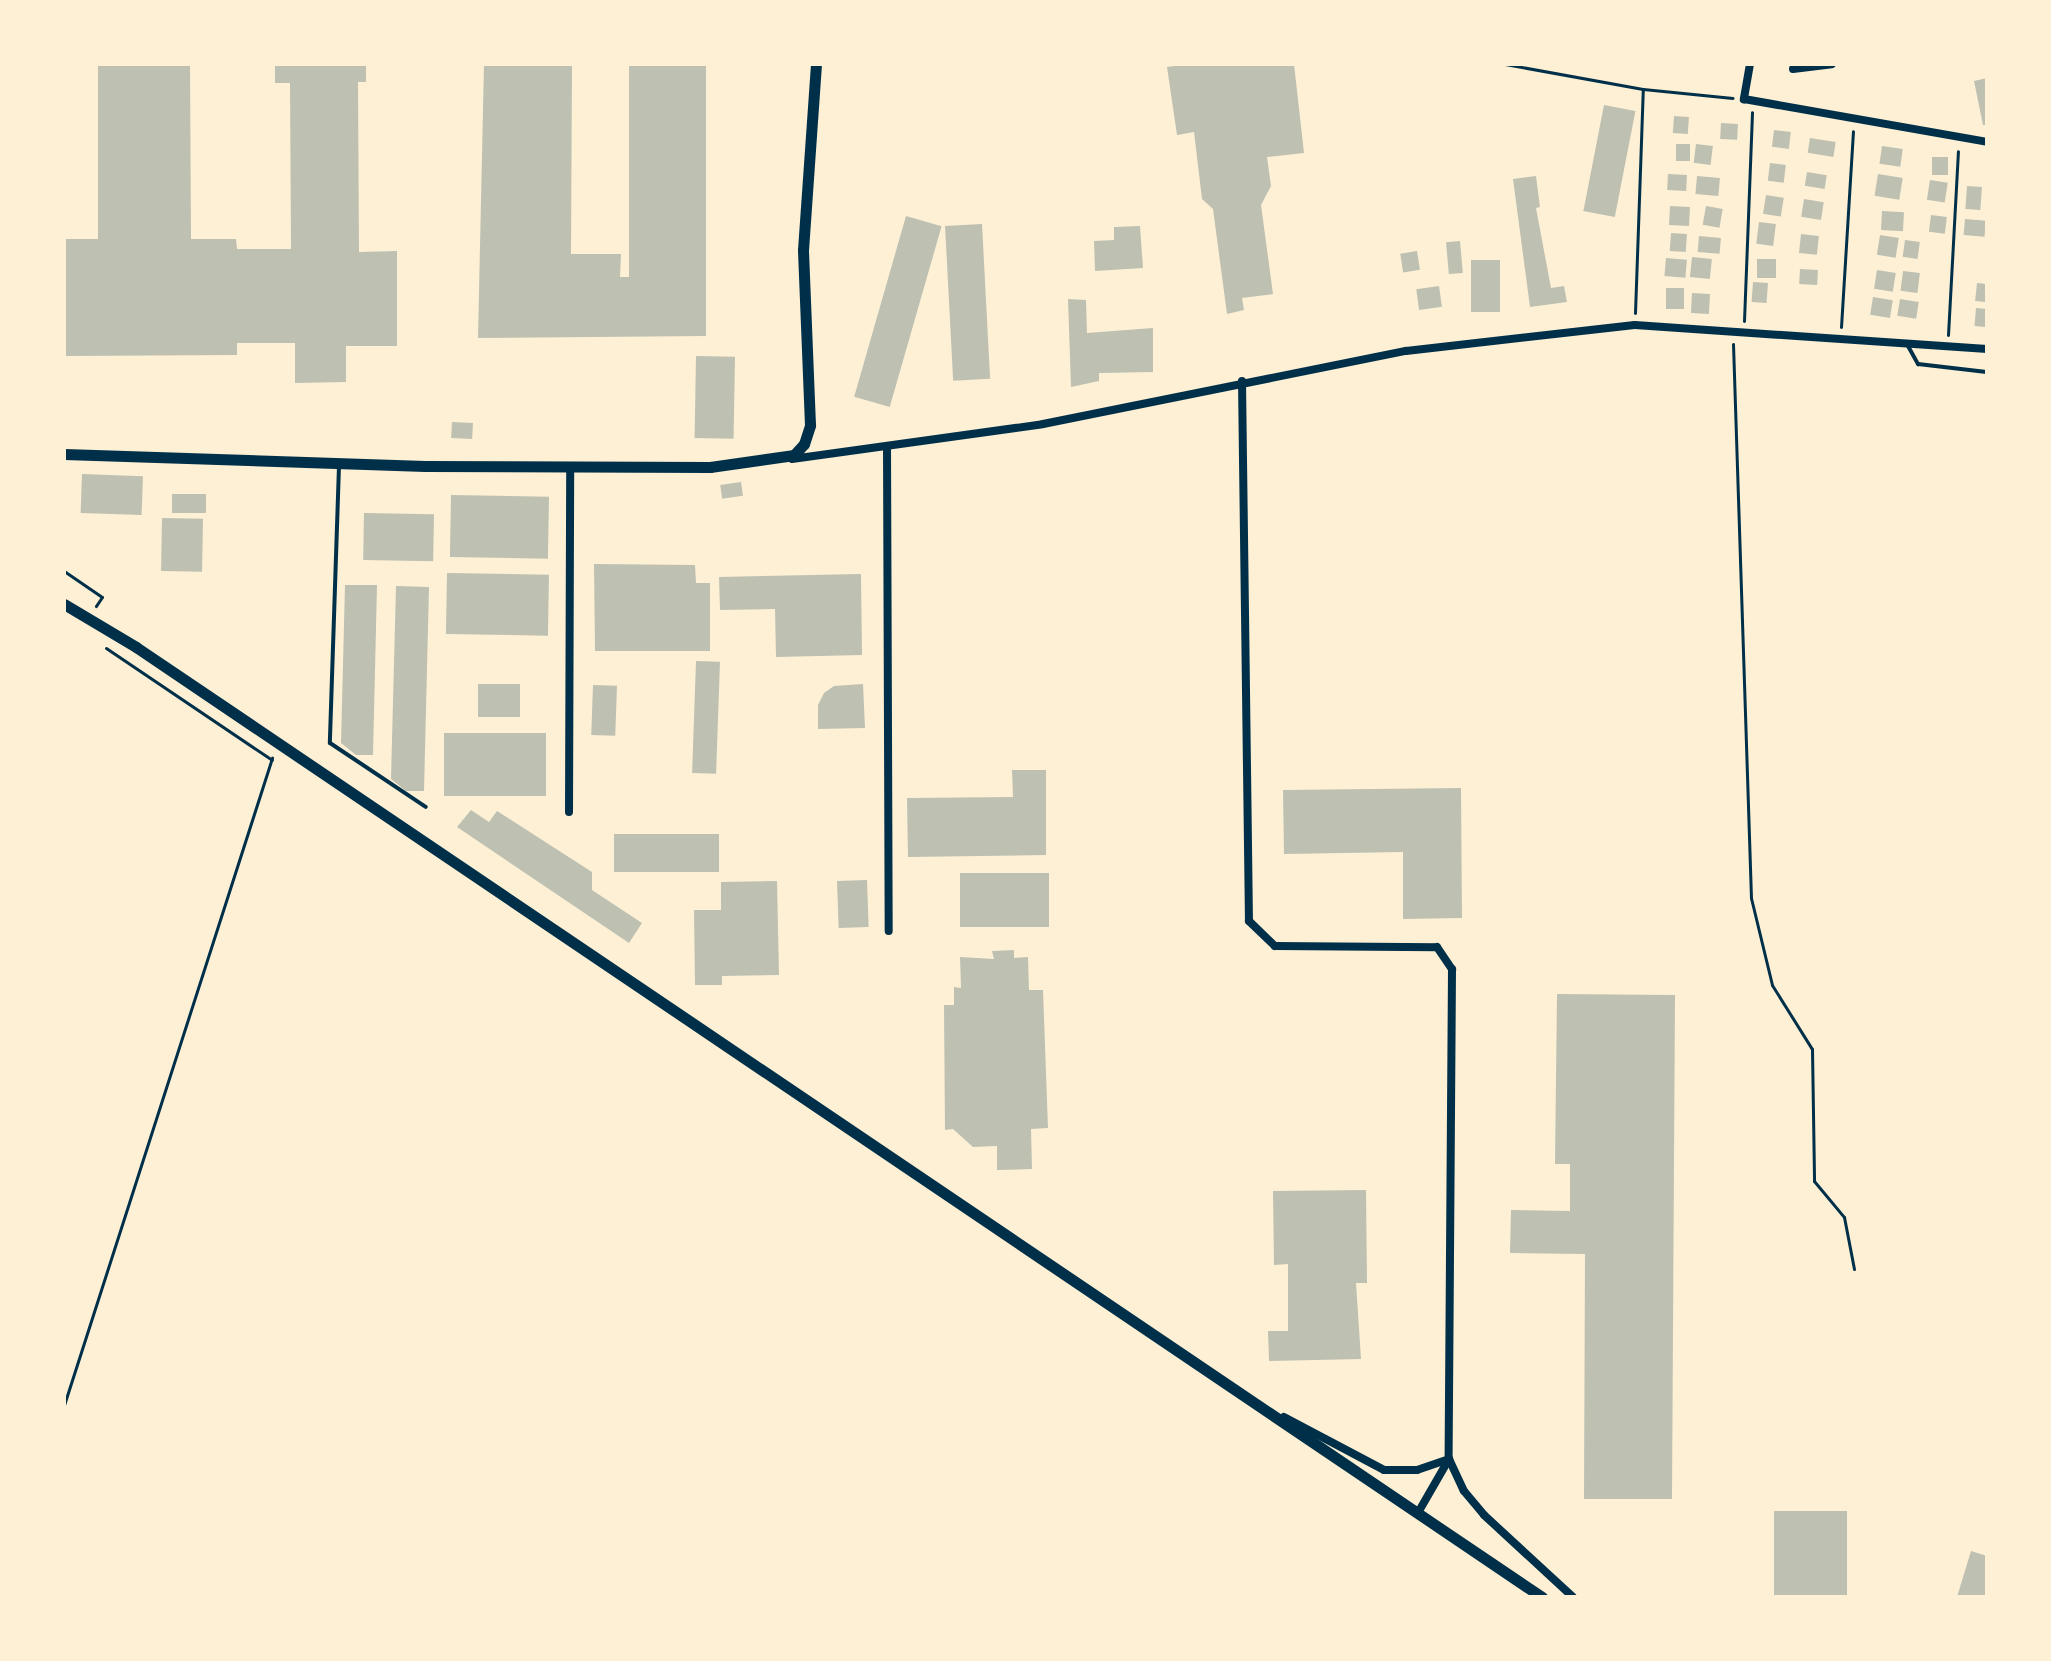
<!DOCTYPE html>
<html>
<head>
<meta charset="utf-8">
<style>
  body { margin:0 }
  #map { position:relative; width:2051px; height:1661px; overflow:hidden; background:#fdf0d5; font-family:Georgia,serif }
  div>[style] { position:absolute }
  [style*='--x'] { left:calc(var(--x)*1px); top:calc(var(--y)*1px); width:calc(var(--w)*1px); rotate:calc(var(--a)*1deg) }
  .building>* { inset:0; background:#bec0b2; transform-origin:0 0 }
  .path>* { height:3px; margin:-1.5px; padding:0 1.5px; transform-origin:1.5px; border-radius:1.5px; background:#003049 }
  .service>* { height:4px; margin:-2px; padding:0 2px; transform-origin:2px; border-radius:2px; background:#003049 }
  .minor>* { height:8px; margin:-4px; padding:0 4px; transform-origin:4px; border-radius:4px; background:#003049 }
  .tertiary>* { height:11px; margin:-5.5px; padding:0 5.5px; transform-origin:5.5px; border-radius:5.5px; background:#003049 }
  span { translate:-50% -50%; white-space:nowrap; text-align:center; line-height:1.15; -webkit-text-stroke:6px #fdf0d5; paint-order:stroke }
  .frame { position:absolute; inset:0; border:66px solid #fdf0d5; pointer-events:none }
</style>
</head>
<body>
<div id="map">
  <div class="building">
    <div style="clip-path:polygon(98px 64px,190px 64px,191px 239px,236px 239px,237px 249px,291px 249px,290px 83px,275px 83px,275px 64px,366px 64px,366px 82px,358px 82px,359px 252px,397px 251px,397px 346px,346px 346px,346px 382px,295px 383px,295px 343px,237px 343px,237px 355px,64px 356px,64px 239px,98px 239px)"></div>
    <div style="clip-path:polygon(484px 64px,572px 64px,571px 254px,621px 254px,620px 277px,629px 277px,629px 64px,706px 64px,706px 336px,478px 338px)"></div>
    <div style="clip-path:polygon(1192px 64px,1294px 64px,1304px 153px,1267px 157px,1271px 186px,1261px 205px,1273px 294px,1242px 298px,1244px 310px,1227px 314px,1213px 209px,1202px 199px,1194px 132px,1177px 135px,1167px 67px)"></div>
    <div style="clip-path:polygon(1987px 78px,1987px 125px,1983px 125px,1974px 81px)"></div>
    <div style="left:1604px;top:105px;width:32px;height:108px;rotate:11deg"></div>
    <div style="left:1674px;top:116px;width:15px;height:17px;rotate:4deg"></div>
    <div style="left:1721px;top:123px;width:17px;height:16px;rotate:3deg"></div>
    <div style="left:1774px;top:130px;width:17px;height:17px;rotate:7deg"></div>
    <div style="left:1810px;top:138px;width:26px;height:15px;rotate:9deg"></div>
    <div style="left:1676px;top:144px;width:14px;height:17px"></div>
    <div style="left:1696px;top:144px;width:17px;height:19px;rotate:7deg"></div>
    <div style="left:1882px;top:146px;width:21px;height:18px;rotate:8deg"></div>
    <div style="left:1932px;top:157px;width:16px;height:18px"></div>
    <div style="left:1770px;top:163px;width:16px;height:18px;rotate:7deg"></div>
    <div style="left:1807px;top:172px;width:20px;height:14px;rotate:9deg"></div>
    <div style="left:1668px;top:174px;width:19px;height:16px;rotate:3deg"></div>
    <div style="left:1878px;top:174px;width:25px;height:22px;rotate:9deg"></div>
    <div style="clip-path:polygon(1536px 176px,1540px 207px,1536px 208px,1551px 288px,1564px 286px,1567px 302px,1530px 307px,1513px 179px)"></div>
    <div style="left:1697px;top:176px;width:23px;height:18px;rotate:5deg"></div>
    <div style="left:1930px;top:180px;width:18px;height:20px;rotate:9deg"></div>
    <div style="left:1967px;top:186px;width:15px;height:23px;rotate:4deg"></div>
    <div style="left:1766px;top:195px;width:18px;height:19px;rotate:9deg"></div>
    <div style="left:1804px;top:199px;width:20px;height:18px;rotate:9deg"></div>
    <div style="left:1670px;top:206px;width:20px;height:19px;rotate:3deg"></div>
    <div style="left:1706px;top:206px;width:17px;height:19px;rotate:10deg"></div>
    <div style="left:1882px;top:211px;width:22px;height:19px;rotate:3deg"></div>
    <div style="left:1931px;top:215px;width:16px;height:17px;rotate:7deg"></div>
    <div style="left:906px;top:216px;width:37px;height:188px;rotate:16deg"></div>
    <div style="left:1965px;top:219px;width:21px;height:16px;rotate:5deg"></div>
    <div style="left:1759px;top:222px;width:17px;height:22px;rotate:7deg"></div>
    <div style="left:982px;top:224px;width:155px;height:37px;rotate:87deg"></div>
    <div style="clip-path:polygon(1140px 226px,1143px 268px,1095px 271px,1094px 241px,1114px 240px,1114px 227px)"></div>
    <div style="left:1671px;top:233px;width:16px;height:18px;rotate:4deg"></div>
    <div style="left:1801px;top:234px;width:18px;height:19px;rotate:6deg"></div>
    <div style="left:1880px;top:235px;width:19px;height:20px;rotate:9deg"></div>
    <div style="left:1699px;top:236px;width:22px;height:16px;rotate:5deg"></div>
    <div style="left:1905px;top:240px;width:15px;height:17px;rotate:8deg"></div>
    <div style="left:1460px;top:241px;width:32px;height:14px;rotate:85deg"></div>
    <div style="left:1417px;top:251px;width:19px;height:17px;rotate:81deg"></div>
    <div style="left:1692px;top:257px;width:20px;height:20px;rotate:6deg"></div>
    <div style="left:1666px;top:258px;width:21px;height:18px;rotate:5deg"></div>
    <div style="left:1757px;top:259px;width:19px;height:19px"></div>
    <div style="left:1471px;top:260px;width:29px;height:52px"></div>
    <div style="left:1800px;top:269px;width:18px;height:15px;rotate:3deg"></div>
    <div style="left:1877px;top:270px;width:19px;height:19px;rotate:9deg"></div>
    <div style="left:1903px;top:271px;width:17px;height:20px;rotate:7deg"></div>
    <div style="left:1753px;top:282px;width:15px;height:20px;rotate:4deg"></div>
    <div style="left:1977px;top:283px;width:10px;height:18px;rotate:6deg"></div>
    <div style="left:1439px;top:286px;width:21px;height:23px;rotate:82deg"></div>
    <div style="left:1666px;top:288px;width:18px;height:21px"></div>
    <div style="left:1692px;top:293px;width:18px;height:20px;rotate:3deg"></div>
    <div style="left:1873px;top:297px;width:20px;height:18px;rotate:9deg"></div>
    <div style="clip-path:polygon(1068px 299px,1086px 300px,1087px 333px,1153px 328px,1153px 372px,1099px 373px,1099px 381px,1071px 387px)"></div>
    <div style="left:1900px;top:299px;width:19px;height:17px;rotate:9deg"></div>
    <div style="left:1976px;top:308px;width:11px;height:18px;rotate:5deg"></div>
    <div style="left:696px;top:356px;width:39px;height:82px;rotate:1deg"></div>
    <div style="left:452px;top:422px;width:21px;height:16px;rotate:3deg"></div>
    <div style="left:82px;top:474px;width:61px;height:39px;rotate:2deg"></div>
    <div style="left:741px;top:482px;width:14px;height:21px;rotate:82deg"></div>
    <div style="left:172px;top:494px;width:34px;height:19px"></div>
    <div style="left:451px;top:495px;width:98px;height:62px;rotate:1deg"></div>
    <div style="left:364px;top:513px;width:70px;height:47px;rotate:1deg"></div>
    <div style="left:162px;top:518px;width:41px;height:53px;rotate:1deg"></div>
    <div style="clip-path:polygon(594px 564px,695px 565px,696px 583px,710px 583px,710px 651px,595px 651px)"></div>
    <div style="left:447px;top:573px;width:102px;height:61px;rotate:1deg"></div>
    <div style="clip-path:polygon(861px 574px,862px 655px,776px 657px,775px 609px,720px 610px,719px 577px)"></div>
    <div style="clip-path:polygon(345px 585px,377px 585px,373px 755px,356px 755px,341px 743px)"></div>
    <div style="clip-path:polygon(396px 586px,429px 587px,424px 791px,406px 791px,391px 779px)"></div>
    <div style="left:696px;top:661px;width:24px;height:112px;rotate:2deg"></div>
    <div style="left:478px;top:684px;width:42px;height:33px"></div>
    <div style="clip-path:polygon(863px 684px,865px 728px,818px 729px,818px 705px,824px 693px,834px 686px)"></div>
    <div style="left:593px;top:685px;width:24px;height:50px;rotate:2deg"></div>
    <div style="left:444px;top:733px;width:102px;height:63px"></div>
    <div style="clip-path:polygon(1012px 770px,1046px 770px,1046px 855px,908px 857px,907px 798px,1013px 797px)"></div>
    <div style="clip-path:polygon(1461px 788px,1462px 918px,1403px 919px,1403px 852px,1284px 854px,1283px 790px)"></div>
    <div style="clip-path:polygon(471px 810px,489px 822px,497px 811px,592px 872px,592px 890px,642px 923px,629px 943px,457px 827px)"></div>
    <div style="left:719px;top:834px;width:38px;height:105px;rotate:90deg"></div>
    <div style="left:960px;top:873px;width:89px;height:54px"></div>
    <div style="left:867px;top:880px;width:47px;height:30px;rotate:88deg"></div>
    <div style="clip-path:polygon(777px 881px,779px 975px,722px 976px,722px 985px,695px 985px,694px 910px,721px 910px,721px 882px)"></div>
    <div style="clip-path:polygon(1014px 950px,1014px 958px,1028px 957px,1029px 990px,1043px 990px,1048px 1128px,1031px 1129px,1032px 1169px,997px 1170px,997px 1146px,973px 1147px,953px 1129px,945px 1130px,944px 1005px,954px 1005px,954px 987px,961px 988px,960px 957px,994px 959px,992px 951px)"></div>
    <div style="clip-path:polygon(1557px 994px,1675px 995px,1672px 1499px,1584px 1499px,1585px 1254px,1510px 1253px,1511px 1210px,1570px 1211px,1570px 1164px,1555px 1164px)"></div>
    <div style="clip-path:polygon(1366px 1190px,1367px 1283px,1356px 1283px,1361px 1359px,1269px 1361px,1268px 1331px,1288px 1331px,1288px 1264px,1274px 1265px,1273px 1191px)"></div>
    <div style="left:1774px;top:1511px;width:73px;height:86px"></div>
    <div style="clip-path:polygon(1971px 1551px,1987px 1556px,1987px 1597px,1957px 1597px)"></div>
  </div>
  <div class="path">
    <div style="--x:1505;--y:64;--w:140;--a:10.3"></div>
    <div style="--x:1643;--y:89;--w:90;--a:5.7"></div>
    <div style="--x:1635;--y:313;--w:224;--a:-88"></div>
    <div style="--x:1744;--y:321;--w:209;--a:-87.8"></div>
    <div style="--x:1841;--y:327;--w:196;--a:-86.5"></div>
    <div style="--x:1948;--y:335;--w:184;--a:-86.9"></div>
    <div style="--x:1733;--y:344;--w:554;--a:88.14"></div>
    <div style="--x:1751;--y:898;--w:89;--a:76.4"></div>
    <div style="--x:1772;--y:985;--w:75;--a:58"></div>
    <div style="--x:1812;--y:1049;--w:132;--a:89.1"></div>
    <div style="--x:1814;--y:1181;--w:47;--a:50.2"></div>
    <div style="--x:1844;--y:1217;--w:53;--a:79.1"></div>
    <div style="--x:64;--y:571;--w:46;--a:34.4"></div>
    <div style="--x:102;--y:597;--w:11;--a:124"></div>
    <div style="--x:106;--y:648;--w:200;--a:34"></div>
    <div style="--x:64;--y:1405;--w:680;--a:-72.18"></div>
  </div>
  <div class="service">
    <div style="--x:1908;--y:346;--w:21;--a:61"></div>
    <div style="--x:1918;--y:364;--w:69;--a:6.6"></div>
    <div style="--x:339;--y:466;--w:277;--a:91.9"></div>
    <div style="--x:330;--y:743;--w:115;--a:33.7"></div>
  </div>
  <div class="minor">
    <div style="--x:1750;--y:64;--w:36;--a:100"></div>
    <div style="--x:1744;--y:99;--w:247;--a:10"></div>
    <div style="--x:1793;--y:69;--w:39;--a:-7"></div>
    <div style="--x:1242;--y:381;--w:540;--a:89.26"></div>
    <div style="--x:1249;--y:921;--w:36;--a:44"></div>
    <div style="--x:1275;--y:946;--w:162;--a:0.4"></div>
    <div style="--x:1437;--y:947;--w:27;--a:56"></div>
    <div style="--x:1452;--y:969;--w:490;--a:90.4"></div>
    <div style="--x:1449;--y:1459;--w:60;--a:120"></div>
    <div style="--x:887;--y:446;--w:485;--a:89.8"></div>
    <div style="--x:792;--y:459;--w:253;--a:-7.9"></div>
    <div style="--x:1043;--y:424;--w:370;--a:-11.4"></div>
    <div style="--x:1406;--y:351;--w:230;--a:-6.5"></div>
    <div style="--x:1635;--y:325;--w:353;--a:3.9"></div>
    <div style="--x:569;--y:812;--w:345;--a:-89.8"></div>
    <div style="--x:1284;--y:1417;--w:113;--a:27.9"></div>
    <div style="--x:1384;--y:1470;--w:33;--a:0"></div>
    <div style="--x:1417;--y:1470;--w:34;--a:-19"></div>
    <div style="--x:1449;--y:1459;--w:35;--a:65"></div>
    <div style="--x:1464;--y:1491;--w:31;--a:50"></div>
    <div style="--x:1484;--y:1515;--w:121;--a:42.7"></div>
  </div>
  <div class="tertiary">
    <div style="--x:64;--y:454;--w:361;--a:1.9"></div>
    <div style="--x:425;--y:466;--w:285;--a:0.2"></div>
    <div style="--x:710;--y:467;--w:85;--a:-8.1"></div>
    <div style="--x:794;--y:455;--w:15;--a:-48"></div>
    <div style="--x:804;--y:444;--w:20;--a:-72"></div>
    <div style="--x:810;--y:425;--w:175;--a:-92.3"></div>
    <div style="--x:803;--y:250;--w:186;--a:-86"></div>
    <div style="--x:64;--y:604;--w:84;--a:30.8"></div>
    <div style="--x:136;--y:647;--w:1697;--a:34.05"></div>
  </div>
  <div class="frame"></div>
</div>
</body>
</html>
